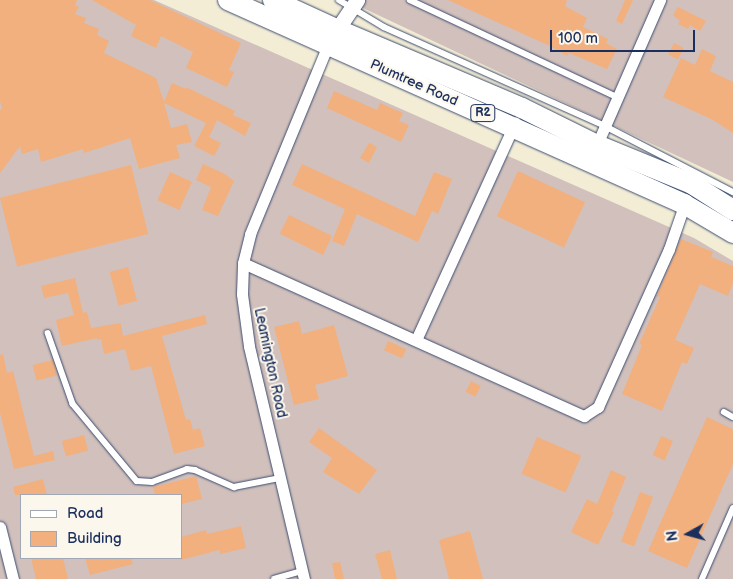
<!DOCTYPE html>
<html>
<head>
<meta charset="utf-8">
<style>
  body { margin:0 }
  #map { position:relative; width:733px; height:579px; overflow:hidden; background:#f3edd6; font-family:"Balsamiq Sans",sans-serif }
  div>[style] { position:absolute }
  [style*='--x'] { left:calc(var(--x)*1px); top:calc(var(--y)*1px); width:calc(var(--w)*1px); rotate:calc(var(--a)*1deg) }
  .industrial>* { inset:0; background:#d1c0bc }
  .building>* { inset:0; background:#f2b07e; transform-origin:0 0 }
  .roads { filter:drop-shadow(0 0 1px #3b4c70) drop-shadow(0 0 1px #3b4c70) }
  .lane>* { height:5.5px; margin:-2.75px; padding:0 2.75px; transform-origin:2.75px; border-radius:2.75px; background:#fff }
  .street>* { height:11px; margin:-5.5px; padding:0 5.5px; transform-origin:5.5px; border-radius:5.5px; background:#fff }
  .secondary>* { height:15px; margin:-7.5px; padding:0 7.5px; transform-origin:7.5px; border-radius:7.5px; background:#fff }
  .highway>* { height:20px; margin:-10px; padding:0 10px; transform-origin:10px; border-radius:10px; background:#fff }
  span { translate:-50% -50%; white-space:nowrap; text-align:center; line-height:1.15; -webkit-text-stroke:4px #fbf7ec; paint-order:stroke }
  .shield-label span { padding:1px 4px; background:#fbf7ec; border:1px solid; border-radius:4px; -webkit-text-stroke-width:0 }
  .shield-label { font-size:12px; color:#1b2f5e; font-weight:700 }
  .street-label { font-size:14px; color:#1b2f5e }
  .legend { position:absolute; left:20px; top:494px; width:162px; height:65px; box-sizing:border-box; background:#fbf7ec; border:1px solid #a1a7b3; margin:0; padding:6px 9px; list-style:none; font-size:15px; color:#1b2f5e }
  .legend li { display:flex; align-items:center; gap:10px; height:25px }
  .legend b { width:25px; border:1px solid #a1a7b3 }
  .north { position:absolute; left:663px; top:509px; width:50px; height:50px; -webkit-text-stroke:4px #fbf7ec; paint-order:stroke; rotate:263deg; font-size:14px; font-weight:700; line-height:20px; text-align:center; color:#1b2f5e }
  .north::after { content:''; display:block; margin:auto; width:18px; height:22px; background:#1b2f5e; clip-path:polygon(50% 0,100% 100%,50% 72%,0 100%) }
  .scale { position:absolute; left:550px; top:30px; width:145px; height:22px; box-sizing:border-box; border:2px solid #1b2f5e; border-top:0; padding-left:6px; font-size:15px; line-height:18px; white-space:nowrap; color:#1b2f5e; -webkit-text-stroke:4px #fbf7ec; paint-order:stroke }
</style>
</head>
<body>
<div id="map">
  <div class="industrial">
    <div style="clip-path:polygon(evenodd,0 0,154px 0,694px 238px,733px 261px,733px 579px,0 579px,0 0,21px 495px,181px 495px,181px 558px,21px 558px,21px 495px)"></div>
    <div style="clip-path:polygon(346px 0,733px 0,733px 182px)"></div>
  </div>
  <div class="building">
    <div style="clip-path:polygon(0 0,77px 0,75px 5px,79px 7px,75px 14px,86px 18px,84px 23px,99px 29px,97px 35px,109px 41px,104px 53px,156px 78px,164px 102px,172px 83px,186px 89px,186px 87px,235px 111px,233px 115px,251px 123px,245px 136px,217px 120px,209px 137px,221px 143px,214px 156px,194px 146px,206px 123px,164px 103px,171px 128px,187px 124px,192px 142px,176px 145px,180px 158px,139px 169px,130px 138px,84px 153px,83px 149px,41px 162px,38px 149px,22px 154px,20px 146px,0 173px,0 110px,2px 109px,0 101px)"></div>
    <div style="clip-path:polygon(92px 0,150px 0,241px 43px,229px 70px,234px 72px,227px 87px,186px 68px,193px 52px,161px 36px,156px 48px,131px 36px,136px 25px)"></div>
    <div style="clip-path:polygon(448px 0,567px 0,565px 6px,587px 18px,583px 27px,608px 39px,606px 43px,617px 49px,607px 69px,569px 53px,567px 56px,550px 46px)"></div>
    <div style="clip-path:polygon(625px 0,633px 0,622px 24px,616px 21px)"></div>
    <div style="clip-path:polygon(678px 7px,706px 21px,700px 31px,690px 25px,688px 29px,678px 24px,680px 21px,673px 15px)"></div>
    <div style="left:674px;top:43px;width:11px;height:13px;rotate:27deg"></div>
    <div style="clip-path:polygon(702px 49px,716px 56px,710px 71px,733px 82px,733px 133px,713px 120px,663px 97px,681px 58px,695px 65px)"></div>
    <div style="clip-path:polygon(334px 91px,377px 110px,380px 103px,403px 113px,399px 121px,409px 125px,401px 142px,327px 108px)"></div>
    <div style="clip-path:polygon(369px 143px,377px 147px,369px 163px,360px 158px)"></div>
    <div style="clip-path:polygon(203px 164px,225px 174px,234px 181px,218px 216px,202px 210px,211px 187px,196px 180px)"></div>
    <div style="clip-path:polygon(302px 164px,415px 216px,434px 172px,452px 179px,438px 214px,432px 211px,418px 242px,357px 214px,344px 246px,332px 241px,345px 209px,292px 185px)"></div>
    <div style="left:131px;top:165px;width:71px;height:135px;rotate:76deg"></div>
    <div style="left:518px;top:171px;width:74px;height:50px;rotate:25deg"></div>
    <div style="left:170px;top:172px;width:24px;height:31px;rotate:24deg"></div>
    <div style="left:289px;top:215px;width:48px;height:21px;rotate:26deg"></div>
    <div style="clip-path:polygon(681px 239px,713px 252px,711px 257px,733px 266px,733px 283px,728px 296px,700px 284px,675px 340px,694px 348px,687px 364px,682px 362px,662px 411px,622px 394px,642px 345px,639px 344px,660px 297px,657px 296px)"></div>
    <div style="left:128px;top:267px;width:35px;height:19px;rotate:75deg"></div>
    <div style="clip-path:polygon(75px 278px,83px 313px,87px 312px,91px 328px,121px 323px,123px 336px,205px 315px,207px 324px,162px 336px,186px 420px,190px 419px,193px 430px,200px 428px,205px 446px,174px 454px,151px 366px,131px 371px,125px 349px,104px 354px,101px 339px,97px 340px,97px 338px,62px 346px,56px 320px,74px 315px,68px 293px,44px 298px,41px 286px)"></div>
    <div style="clip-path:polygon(299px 321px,302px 334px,334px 325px,348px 376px,315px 385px,319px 399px,294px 405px,274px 327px)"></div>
    <div style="left:388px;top:341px;width:20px;height:10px;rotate:24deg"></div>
    <div style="clip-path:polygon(3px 354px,7px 373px,13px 371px,34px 456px,53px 451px,55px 460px,14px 469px,0 413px,0 355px)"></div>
    <div style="left:53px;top:360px;width:16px;height:21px;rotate:76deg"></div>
    <div style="left:471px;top:381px;width:11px;height:12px;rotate:27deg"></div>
    <div style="clip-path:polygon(707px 417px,733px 429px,733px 464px,687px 568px,648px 551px)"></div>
    <div style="clip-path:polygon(319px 428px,377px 470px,359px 494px,323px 472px,332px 458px,309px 442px)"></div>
    <div style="left:84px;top:435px;width:16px;height:23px;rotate:75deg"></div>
    <div style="left:661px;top:436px;width:13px;height:21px;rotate:23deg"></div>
    <div style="left:537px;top:437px;width:48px;height:40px;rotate:23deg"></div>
    <div style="clip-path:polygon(611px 470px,626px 477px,612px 511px,614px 512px,598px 545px,571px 532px,587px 499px,597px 504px)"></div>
    <div style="clip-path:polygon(196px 476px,202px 499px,181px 504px,181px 495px,155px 495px,153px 487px)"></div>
    <div style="clip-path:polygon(43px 479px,47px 495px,15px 495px,13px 487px)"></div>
    <div style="left:640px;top:492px;width:14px;height:53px;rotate:21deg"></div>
    <div style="clip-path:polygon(241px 526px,246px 548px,220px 554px,219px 550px,181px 560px,181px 537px,206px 530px,207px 534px)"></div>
    <div style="clip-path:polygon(470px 531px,483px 579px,449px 579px,439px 540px)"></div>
    <div style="clip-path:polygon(390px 550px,397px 579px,382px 579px,375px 554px)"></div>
    <div style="clip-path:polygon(31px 558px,63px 558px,68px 579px,36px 579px)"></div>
    <div style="clip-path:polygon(85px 558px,131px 558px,133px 564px,90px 575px)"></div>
    <div style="clip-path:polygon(340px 562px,344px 579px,335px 579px,332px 563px)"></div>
  </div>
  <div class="roads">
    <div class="lane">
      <div style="--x:339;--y:0;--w:52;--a:31"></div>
      <div style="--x:384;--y:27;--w:242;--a:24.1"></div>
      <div style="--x:605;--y:126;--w:144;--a:27.3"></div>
      <div style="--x:410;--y:0;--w:231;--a:25.1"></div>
      <div style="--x:48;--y:333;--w:75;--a:70.6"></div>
      <div style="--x:73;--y:404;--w:100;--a:50.3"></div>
      <div style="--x:137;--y:481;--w:15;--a:4"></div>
      <div style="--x:152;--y:482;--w:37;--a:-20"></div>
      <div style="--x:187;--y:469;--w:8;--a:7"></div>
      <div style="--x:195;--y:470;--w:43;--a:23.6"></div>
      <div style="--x:234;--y:487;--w:47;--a:-11.1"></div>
      <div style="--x:724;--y:412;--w:10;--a:29"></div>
      <div style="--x:274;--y:579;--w:29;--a:-16"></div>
      <div style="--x:702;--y:579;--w:77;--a:-66.4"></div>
    </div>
    <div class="street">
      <div style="--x:595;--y:149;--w:163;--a:-66.4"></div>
      <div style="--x:243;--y:263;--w:374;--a:24.2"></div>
      <div style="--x:584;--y:416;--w:17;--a:-33"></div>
      <div style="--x:598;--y:407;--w:173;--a:-65.8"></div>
      <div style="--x:669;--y:249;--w:52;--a:-70.9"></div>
      <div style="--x:416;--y:340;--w:239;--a:-65.5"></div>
      <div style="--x:0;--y:527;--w:54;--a:76"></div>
      <div style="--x:304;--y:579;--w:239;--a:-103.3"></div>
      <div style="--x:249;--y:346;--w:52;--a:-97.7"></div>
      <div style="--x:242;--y:294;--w:31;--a:-88"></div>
      <div style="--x:243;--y:263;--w:30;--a:-76"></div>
      <div style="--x:250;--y:234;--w:204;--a:-67.6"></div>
    </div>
    <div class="secondary">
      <div style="--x:332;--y:37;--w:45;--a:-56"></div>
    </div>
    <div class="highway">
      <div style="--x:228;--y:0;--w:500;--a:24.1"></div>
      <div style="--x:684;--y:204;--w:57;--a:30.6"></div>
      <div style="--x:273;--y:0;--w:69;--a:24.7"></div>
      <div style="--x:336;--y:29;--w:202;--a:23"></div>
      <div style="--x:522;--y:108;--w:84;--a:26.3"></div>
      <div style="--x:597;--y:145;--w:103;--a:22.3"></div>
      <div style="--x:692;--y:184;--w:49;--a:32.4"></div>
    </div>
  </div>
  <div class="shield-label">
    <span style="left:483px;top:113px">R2</span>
  </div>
  <div class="street-label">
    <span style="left:414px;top:83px;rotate:24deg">Plumtree Road</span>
    <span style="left:270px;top:363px;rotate:78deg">Leamington Road</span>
  </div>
  <ul class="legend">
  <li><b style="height:6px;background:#fff"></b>Road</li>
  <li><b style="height:14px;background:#f2b07e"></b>Building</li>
  </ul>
  <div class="north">N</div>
  <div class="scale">100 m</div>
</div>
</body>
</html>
